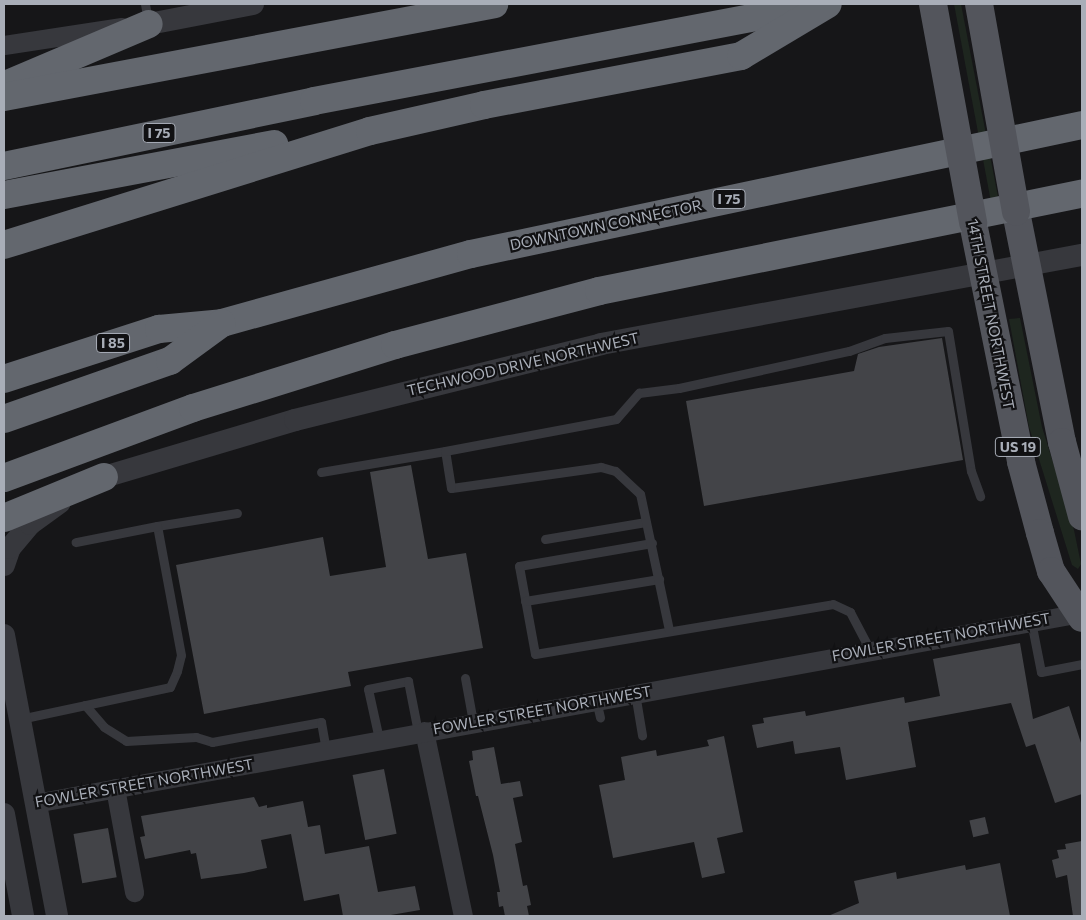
<!DOCTYPE html>
<html>
<head>
<meta charset="utf-8">
<style>
  body { margin:0 }
  #map { position:relative; width:1086px; height:920px; overflow:hidden; background:#161618; font-family:Commissioner,sans-serif }
  div>[style] { position:absolute }
  [style*='--x'] { left:calc(var(--x)*1px); top:calc(var(--y)*1px); width:calc(var(--w)*1px); rotate:calc(var(--a)*1deg) }
  .green>* { inset:0; background:#1e261f }
  .building>* { inset:0; background:#434448; transform-origin:0 0 }
  .service>* { height:9px; margin:-4.5px; padding:0 4.5px; transform-origin:4.5px; border-radius:4.5px; background:#37383d }
  .minor>* { height:19px; margin:-9.5px; padding:0 9.5px; transform-origin:9.5px; border-radius:9.5px; background:#37383d }
  .tertiary>* { height:22px; margin:-11px; padding:0 11px; transform-origin:11px; border-radius:11px; background:#37383d }
  .primary>* { height:28px; margin:-14px; padding:0 14px; transform-origin:14px; border-radius:14px; background:#53555c }
  .motorway>* { height:28px; margin:-14px; padding:0 14px; transform-origin:14px; border-radius:14px; background:#63676e }
  .primary-bridge>* { height:28px; margin:-14px; padding:0 14px; transform-origin:14px; border-radius:14px; background:#53555c }
  span { translate:-50% -50%; white-space:nowrap; text-align:center; line-height:1.15; -webkit-text-stroke:4.5px #111113; paint-order:stroke }
  .shield-label span { padding:1px 4px; background:#111113; border:1px solid; border-radius:4px; -webkit-text-stroke-width:0 }
  .shield-label { font-size:14px; color:#a9aeb8; font-weight:700 }
  .street-label { font-size:15px; color:#a9aeb8 }
  .frame { position:absolute; inset:0; border:5px solid #a9aeb8; pointer-events:none }
</style>
</head>
<body>
<div id="map">
  <div class="green">
    <div style="clip-path:polygon(954px 4px,961px 4px,998px 197px,994px 218px)"></div>
    <div style="clip-path:polygon(1020px 318px,1042px 427px,1074px 530px,1081px 564px,1078px 569px,1072px 565px,1029px 427px,1009px 319px)"></div>
  </div>
  <div class="building">
    <div style="clip-path:polygon(942px 338px,963px 460px,704px 506px,686px 401px,854px 371px,858px 354px,879px 347px)"></div>
    <div style="clip-path:polygon(411px 465px,428px 559px,466px 553px,483px 648px,348px 672px,351px 686px,204px 714px,176px 565px,323px 537px,330px 576px,386px 567px,370px 472px)"></div>
    <div style="clip-path:polygon(1020px 643px,1033px 719px,1069px 706px,1082px 746px,1082px 794px,1055px 803px,1035px 744px,1026px 747px,1011px 703px,908px 722px,916px 767px,846px 780px,840px 747px,795px 754px,793px 741px,757px 748px,752px 725px,764px 723px,763px 718px,805px 711px,806px 716px,904px 697px,905px 703px,940px 696px,933px 659px)"></div>
    <div style="clip-path:polygon(724px 736px,743px 832px,717px 838px,725px 873px,702px 878px,694px 842px,613px 858px,599px 785px,625px 780px,621px 757px,656px 750px,657px 756px,709px 746px,707px 740px)"></div>
    <div style="clip-path:polygon(494px 747px,501px 784px,520px 781px,523px 796px,513px 798px,522px 842px,515px 844px,523px 886px,527px 885px,531px 905px,527px 906px,529px 916px,505px 916px,503px 906px,499px 907px,497px 892px,500px 892px,493px 855px,478px 796px,476px 796px,469px 761px,473px 760px,472px 751px)"></div>
    <div style="left:384px;top:769px;width:66px;height:32px;rotate:79deg"></div>
    <div style="clip-path:polygon(254px 797px,259px 807px,267px 805px,267px 808px,303px 801px,308px 827px,320px 825px,325px 854px,369px 846px,378px 892px,415px 886px,420px 910px,385px 916px,343px 916px,339px 894px,304px 901px,291px 834px,261px 840px,267px 868px,244px 873px,201px 879px,196px 853px,191px 854px,190px 850px,145px 859px,140px 837px,145px 836px,141px 816px)"></div>
    <div style="left:985px;top:817px;width:17px;height:16px;rotate:77deg"></div>
    <div style="left:108px;top:828px;width:50px;height:35px;rotate:80deg"></div>
    <div style="clip-path:polygon(1082px 841px,1082px 916px,1073px 916px,1067px 875px,1056px 878px,1052px 860px,1059px 858px,1057px 850px,1066px 849px,1065px 844px)"></div>
    <div style="clip-path:polygon(1000px 863px,1010px 916px,828px 916px,859px 903px,854px 881px,896px 872px,897px 879px,965px 865px,966px 870px)"></div>
  </div>
  <div class="service">
    <div style="--x:145;--y:4;--w:17;--a:80"></div>
    <div style="--x:321;--y:472;--w:126;--a:-9.6"></div>
    <div style="--x:157;--y:526;--w:81;--a:-9.2"></div>
    <div style="--x:545;--y:539;--w:102;--a:-9.6"></div>
    <div style="--x:652;--y:543;--w:135;--a:170.2"></div>
    <div style="--x:519;--y:566;--w:89;--a:79.7"></div>
    <div style="--x:535;--y:654;--w:302;--a:-9.5"></div>
    <div style="--x:833;--y:604;--w:19;--a:25"></div>
    <div style="--x:850;--y:612;--w:43;--a:62.2"></div>
    <div style="--x:525;--y:601;--w:136;--a:-9.3"></div>
    <div style="--x:1031;--y:621;--w:52;--a:78.9"></div>
    <div style="--x:1041;--y:672;--w:42;--a:-11"></div>
    <div style="--x:669;--y:630;--w:139;--a:-102"></div>
    <div style="--x:640;--y:494;--w:34;--a:-137"></div>
    <div style="--x:615;--y:471;--w:15;--a:-164"></div>
    <div style="--x:601;--y:467;--w:151;--a:172"></div>
    <div style="--x:451;--y:488;--w:37;--a:-99"></div>
    <div style="--x:445;--y:451;--w:174;--a:-10.6"></div>
    <div style="--x:616;--y:419;--w:35;--a:-49"></div>
    <div style="--x:639;--y:393;--w:40;--a:-7.1"></div>
    <div style="--x:679;--y:388;--w:174;--a:-12.3"></div>
    <div style="--x:849;--y:351;--w:38;--a:-20"></div>
    <div style="--x:885;--y:338;--w:63;--a:-6.3"></div>
    <div style="--x:948;--y:331;--w:142;--a:80.7"></div>
    <div style="--x:971;--y:471;--w:27;--a:70"></div>
    <div style="--x:465;--y:678;--w:45;--a:79.7"></div>
    <div style="--x:635;--y:693;--w:43;--a:80.5"></div>
    <div style="--x:596;--y:700;--w:18;--a:77"></div>
    <div style="--x:85;--y:705;--w:29;--a:49"></div>
    <div style="--x:104;--y:727;--w:26;--a:32"></div>
    <div style="--x:126;--y:741;--w:70;--a:-3.3"></div>
    <div style="--x:196;--y:737;--w:17;--a:17"></div>
    <div style="--x:212;--y:742;--w:111;--a:-10.4"></div>
    <div style="--x:321;--y:722;--w:27;--a:80"></div>
    <div style="--x:20;--y:719;--w:153;--a:-12"></div>
    <div style="--x:170;--y:687;--w:17;--a:-66"></div>
    <div style="--x:177;--y:671;--w:16;--a:-76"></div>
    <div style="--x:181;--y:655;--w:131;--a:-100.5"></div>
    <div style="--x:157;--y:526;--w:83;--a:168.8"></div>
    <div style="--x:379;--y:739;--w:51;--a:-102.4"></div>
    <div style="--x:368;--y:689;--w:41;--a:-11.3"></div>
    <div style="--x:408;--y:681;--w:52;--a:78.9"></div>
  </div>
  <div class="minor">
    <div style="--x:4;--y:45;--w:119;--a:-8.7"></div>
    <div style="--x:424;--y:731;--w:189;--a:78.1"></div>
    <div style="--x:115;--y:788;--w:106;--a:79.6"></div>
    <div style="--x:35;--y:803;--w:1063;--a:-10.3"></div>
  </div>
  <div class="tertiary">
    <div style="--x:149;--y:24;--w:106;--a:-10.9"></div>
    <div style="--x:90;--y:485;--w:16;--a:-30"></div>
    <div style="--x:104;--y:477;--w:199;--a:-16.6"></div>
    <div style="--x:295;--y:420;--w:315;--a:-13.9"></div>
    <div style="--x:601;--y:344;--w:489;--a:-10.5"></div>
    <div style="--x:4;--y:565;--w:18;--a:-71"></div>
    <div style="--x:10;--y:548;--w:31;--a:-50"></div>
    <div style="--x:30;--y:524;--w:37;--a:-36"></div>
    <div style="--x:4;--y:635;--w:286;--a:79.3"></div>
    <div style="--x:4;--y:814;--w:104;--a:79.4"></div>
  </div>
  <div class="primary">
    <div style="--x:1016;--y:212;--w:235;--a:78.7"></div>
    <div style="--x:1062;--y:442;--w:77;--a:74.9"></div>
    <div style="--x:973;--y:223;--w:244;--a:78.6"></div>
    <div style="--x:1021;--y:462;--w:73;--a:75"></div>
    <div style="--x:1040;--y:533;--w:40;--a:74"></div>
    <div style="--x:1051;--y:571;--w:56;--a:56.6"></div>
  </div>
  <div class="motorway">
    <div style="--x:5;--y:85;--w:156;--a:-23"></div>
    <div style="--x:4;--y:97;--w:499;--a:-10.7"></div>
    <div style="--x:4;--y:166;--w:317;--a:-11.8"></div>
    <div style="--x:314;--y:101;--w:504;--a:-10.75"></div>
    <div style="--x:4;--y:195;--w:275;--a:-10.7"></div>
    <div style="--x:4;--y:245;--w:383;--a:-17.3"></div>
    <div style="--x:370;--y:131;--w:117;--a:-12.8"></div>
    <div style="--x:484;--y:105;--w:262;--a:-10.8"></div>
    <div style="--x:741;--y:56;--w:101;--a:-30.9"></div>
    <div style="--x:4;--y:379;--w:163;--a:-17.9"></div>
    <div style="--x:159;--y:329;--w:63;--a:-5.4"></div>
    <div style="--x:222;--y:323;--w:258;--a:-15.5"></div>
    <div style="--x:471;--y:254;--w:624;--a:-11.92"></div>
    <div style="--x:4;--y:419;--w:176;--a:-19.3"></div>
    <div style="--x:170;--y:361;--w:64;--a:-36.2"></div>
    <div style="--x:4;--y:478;--w:202;--a:-20.3"></div>
    <div style="--x:193;--y:408;--w:212;--a:-17.3"></div>
    <div style="--x:395;--y:345;--w:211;--a:-14.8"></div>
    <div style="--x:599;--y:291;--w:493;--a:-11.4"></div>
    <div style="--x:4;--y:518;--w:108;--a:-22.3"></div>
  </div>
  <div class="primary-bridge">
    <div style="--x:933;--y:4;--w:223;--a:79.6"></div>
    <div style="--x:979;--y:4;--w:211;--a:79.9"></div>
  </div>
  <div class="shield-label">
    <span style="left:159px;top:133px">I 75</span>
    <span style="left:729px;top:199px">I 75</span>
    <span style="left:113px;top:343px">I 85</span>
    <span style="left:1018px;top:447px">US 19</span>
  </div>
  <div class="street-label">
    <span style="left:606px;top:225px;rotate:-12deg">DOWNTOWN CONNECTOR</span>
    <span style="left:991px;top:314px;rotate:79deg">14TH STREET NORTHWEST</span>
    <span style="left:523px;top:364px;rotate:-13deg">TECHWOOD DRIVE NORTHWEST</span>
    <span style="left:941px;top:637px;rotate:-10deg">FOWLER STREET NORTHWEST</span>
    <span style="left:542px;top:710px;rotate:-10deg">FOWLER STREET NORTHWEST</span>
    <span style="left:144px;top:783px;rotate:-10deg">FOWLER STREET NORTHWEST</span>
  </div>
  <div class="frame"></div>
</div>
</body>
</html>
